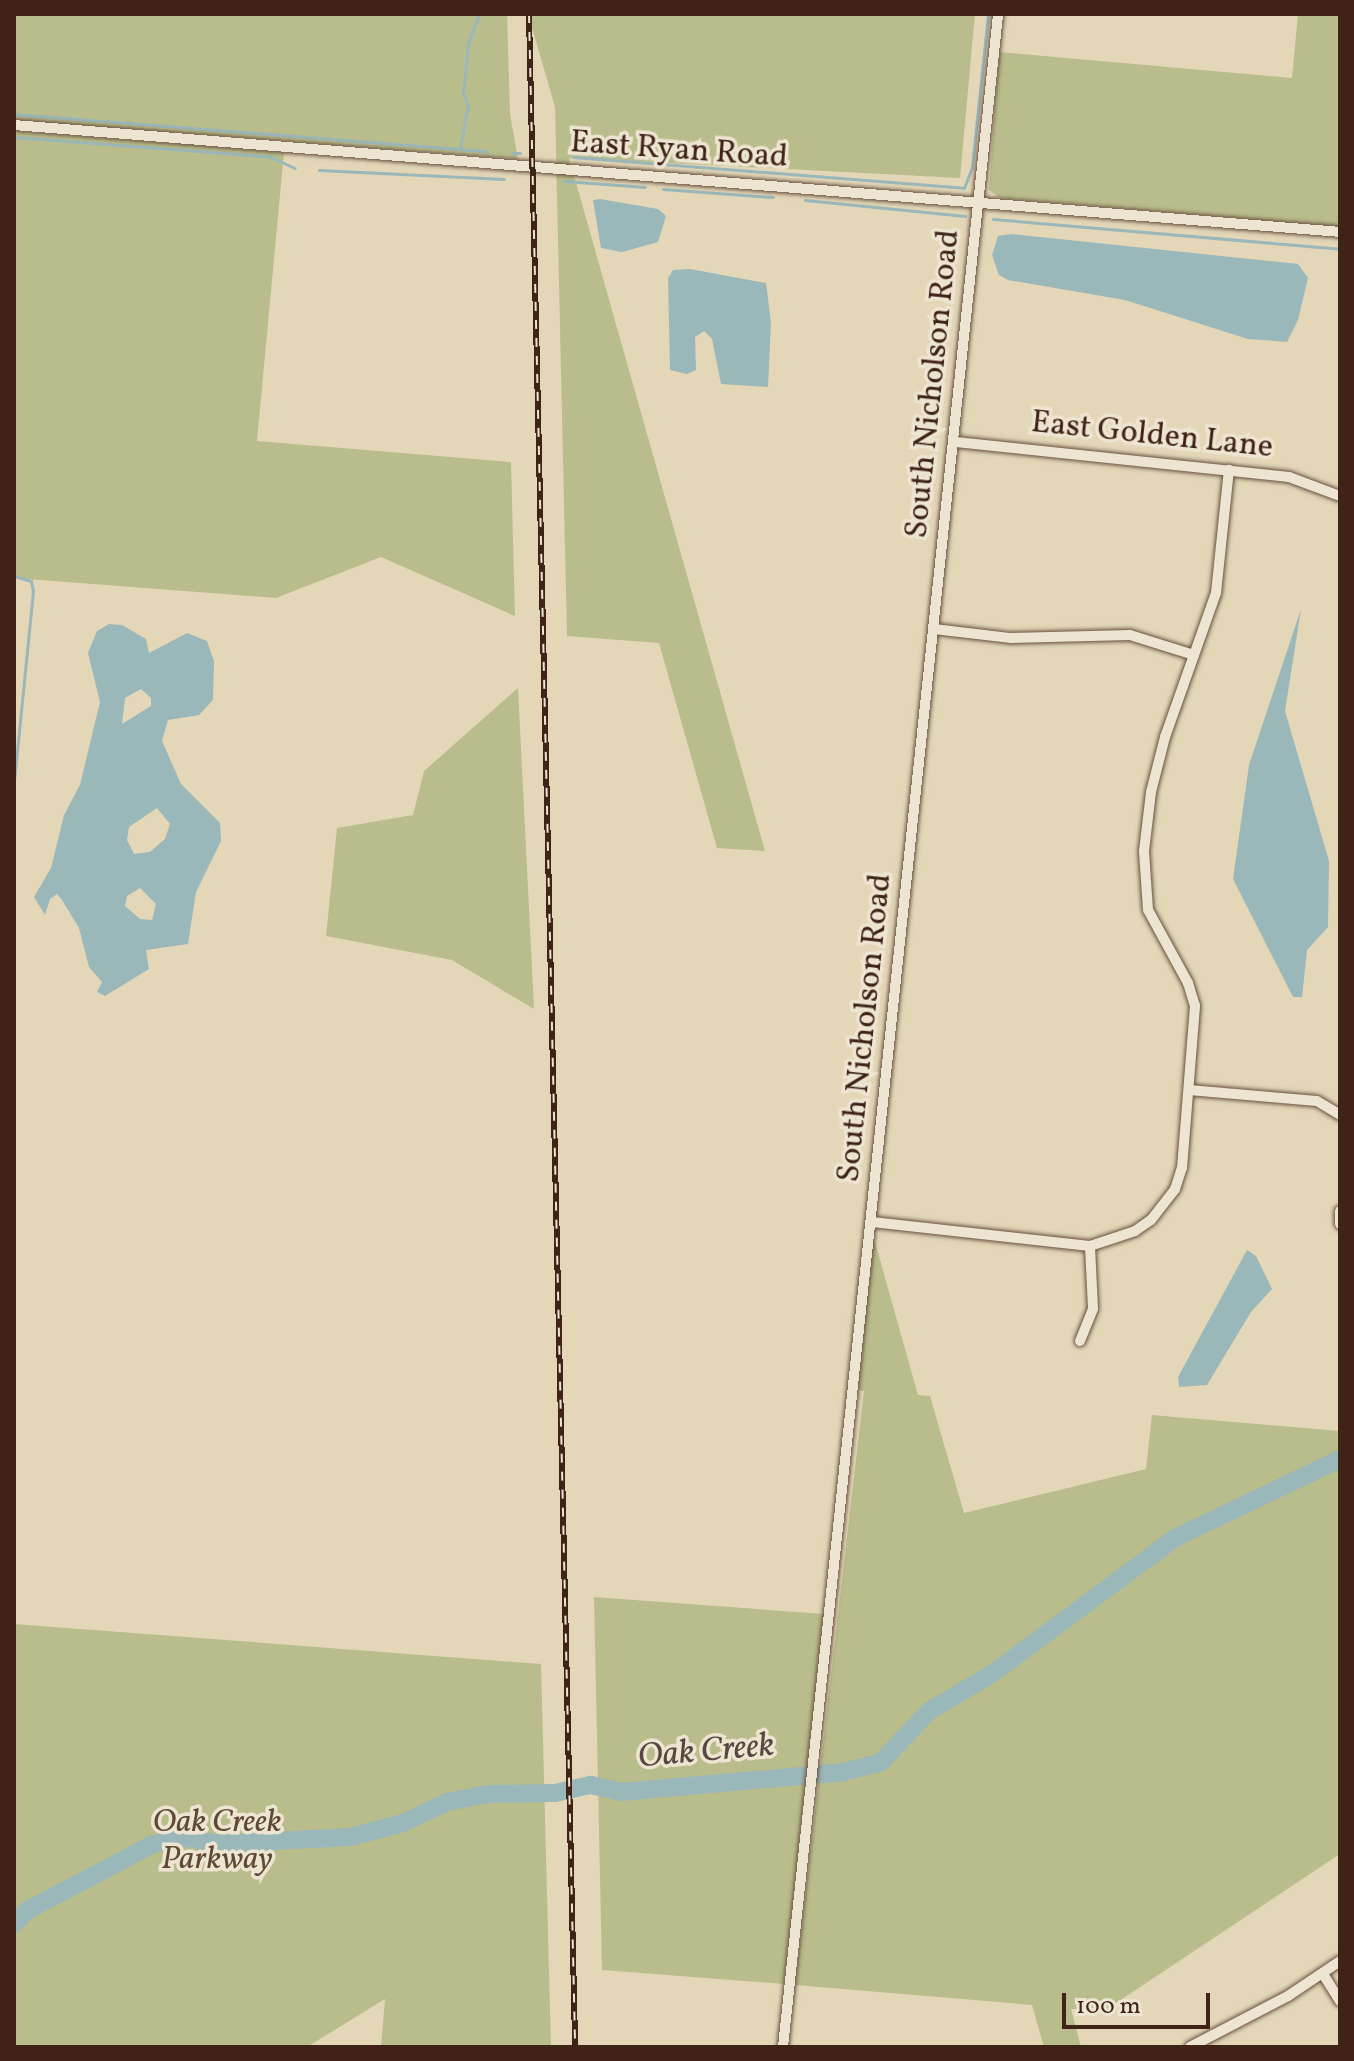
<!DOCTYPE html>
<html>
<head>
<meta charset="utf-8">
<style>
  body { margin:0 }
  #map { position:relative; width:1354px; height:2061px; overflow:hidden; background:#e3d7b8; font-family:Vollkorn,serif }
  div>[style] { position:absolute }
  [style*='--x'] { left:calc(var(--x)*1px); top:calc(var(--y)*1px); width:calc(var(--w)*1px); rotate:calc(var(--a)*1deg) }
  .green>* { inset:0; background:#b9bd8b }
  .water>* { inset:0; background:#9ab7ba }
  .stream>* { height:3px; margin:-1.5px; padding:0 1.5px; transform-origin:1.5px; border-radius:1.5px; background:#9ab7ba }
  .river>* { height:18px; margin:-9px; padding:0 9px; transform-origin:9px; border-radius:9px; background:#9ab7ba }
  .roads { filter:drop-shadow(0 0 2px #69503f) drop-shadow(0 0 2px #69503f) }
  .minor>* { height:10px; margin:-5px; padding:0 5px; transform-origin:5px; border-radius:5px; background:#ede5d1 }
  .rail>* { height:6px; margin-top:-3px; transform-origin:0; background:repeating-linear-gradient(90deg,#ede5d1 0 9px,#402317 0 18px); box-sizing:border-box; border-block:2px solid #402317 }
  span { translate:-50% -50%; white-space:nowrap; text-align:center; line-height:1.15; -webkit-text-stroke:7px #ede5d1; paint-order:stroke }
  .street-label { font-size:32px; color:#402317 }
  .park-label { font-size:32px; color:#5e4a34; font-style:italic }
  .water-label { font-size:34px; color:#564840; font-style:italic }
  .frame { position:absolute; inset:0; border:16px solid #402317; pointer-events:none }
  .scale { position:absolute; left:1062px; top:1993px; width:148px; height:36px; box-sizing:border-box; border:4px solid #402317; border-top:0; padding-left:10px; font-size:24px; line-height:28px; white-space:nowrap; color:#402317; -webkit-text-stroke:6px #ede5d1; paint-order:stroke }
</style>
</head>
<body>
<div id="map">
  <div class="green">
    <div style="clip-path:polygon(14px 14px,507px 14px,510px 114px,518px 159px,14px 120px)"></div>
    <div style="clip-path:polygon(528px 14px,975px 14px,960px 178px,569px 158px,765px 851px,717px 848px,659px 643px,567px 636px,555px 107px)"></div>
    <div style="clip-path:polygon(1298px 14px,1340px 14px,1340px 227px,1000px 198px,989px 190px,999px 52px,1292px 78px)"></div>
    <div style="clip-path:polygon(14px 131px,284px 152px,257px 441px,511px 462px,515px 616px,381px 557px,276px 598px,14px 578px)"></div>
    <div style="clip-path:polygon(518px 688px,534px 1009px,452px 960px,326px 936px,337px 828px,413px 815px,424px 771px)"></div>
    <div style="clip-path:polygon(868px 1241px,875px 1242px,918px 1395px,930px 1396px,964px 1513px,1146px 1469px,1152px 1415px,1340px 1431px,1340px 1854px,1104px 2011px,1071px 2009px,1081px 2047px,1044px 2047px,1032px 2005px,795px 1985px,864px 1391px,853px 1389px)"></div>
    <div style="clip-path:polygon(594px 1597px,824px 1614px,784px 1984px,602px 1970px)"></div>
    <div style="clip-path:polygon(14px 1624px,541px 1664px,551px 2047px,381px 2047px,385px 1999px,307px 2047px,14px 2047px)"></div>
  </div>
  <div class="water">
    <div style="clip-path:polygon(600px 199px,658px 209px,666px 216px,658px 242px,622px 252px,601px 248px,593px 200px)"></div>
    <div style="clip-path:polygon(1011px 234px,1298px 264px,1308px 278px,1298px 320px,1287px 342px,1248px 339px,1125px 300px,1008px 280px,999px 275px,992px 255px,998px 236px)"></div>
    <div style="clip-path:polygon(690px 269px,766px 283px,771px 322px,768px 387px,721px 384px,712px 339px,704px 331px,695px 337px,696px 370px,687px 374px,670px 370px,668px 278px,673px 270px)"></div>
    <div style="clip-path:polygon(1301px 609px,1285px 711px,1329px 861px,1328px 927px,1307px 950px,1302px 997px,1293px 997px,1233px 879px,1249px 765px)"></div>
    <div style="clip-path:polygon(evenodd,109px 624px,122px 625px,146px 639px,149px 653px,187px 633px,207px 641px,214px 661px,213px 700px,199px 715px,168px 720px,162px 741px,181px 784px,220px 823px,221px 841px,196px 892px,188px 944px,146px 950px,149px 969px,105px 996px,97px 992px,102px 982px,89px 967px,79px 928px,62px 900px,57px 894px,50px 899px,45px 915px,34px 897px,51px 868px,64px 815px,80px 785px,100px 702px,88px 653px,97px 631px,109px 624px,141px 689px,151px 698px,151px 706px,122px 724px,125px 698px,141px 689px,109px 624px,157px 808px,170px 824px,165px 839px,150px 852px,134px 854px,127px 840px,129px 827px,157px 808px,109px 624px,140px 888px,156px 904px,152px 920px,140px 919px,125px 906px,127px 896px,140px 888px)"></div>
    <div style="clip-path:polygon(1247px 1250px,1256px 1256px,1272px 1289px,1251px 1312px,1207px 1385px,1179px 1387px,1178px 1377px)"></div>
  </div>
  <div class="stream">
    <div style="--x:14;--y:114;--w:474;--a:4.5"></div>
    <div style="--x:14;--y:137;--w:258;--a:4.4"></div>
    <div style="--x:271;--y:157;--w:26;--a:25"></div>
    <div style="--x:460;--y:149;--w:45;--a:-79.7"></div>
    <div style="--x:468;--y:105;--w:12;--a:-114"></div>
    <div style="--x:463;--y:94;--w:51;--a:-84.4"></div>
    <div style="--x:468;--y:43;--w:31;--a:-69"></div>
    <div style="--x:512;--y:153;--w:8;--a:0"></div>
    <div style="--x:573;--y:157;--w:392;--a:4.5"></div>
    <div style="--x:964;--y:188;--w:22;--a:-69"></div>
    <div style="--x:972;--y:167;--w:154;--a:-84"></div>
    <div style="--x:319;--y:170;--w:185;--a:2.8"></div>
    <div style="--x:564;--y:181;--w:81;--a:4.2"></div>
    <div style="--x:663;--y:189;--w:110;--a:4.2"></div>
    <div style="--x:805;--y:200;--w:161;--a:5.7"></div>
    <div style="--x:993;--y:219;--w:348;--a:4.9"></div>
    <div style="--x:14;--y:576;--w:18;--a:16"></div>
    <div style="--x:31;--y:581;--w:10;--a:79"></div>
    <div style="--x:33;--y:591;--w:190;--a:95.7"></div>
  </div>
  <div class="river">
    <div style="--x:14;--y:1924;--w:20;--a:-45"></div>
    <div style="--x:28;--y:1910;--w:141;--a:-27.8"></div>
    <div style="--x:153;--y:1844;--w:36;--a:-10"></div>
    <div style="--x:188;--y:1838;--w:32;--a:11"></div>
    <div style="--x:219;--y:1844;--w:131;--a:-3.1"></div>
    <div style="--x:350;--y:1837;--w:55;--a:-14.8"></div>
    <div style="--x:403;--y:1823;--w:49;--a:-25.5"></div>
    <div style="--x:447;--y:1802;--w:42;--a:-11"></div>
    <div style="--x:488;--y:1794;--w:67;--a:-0.9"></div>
    <div style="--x:555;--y:1793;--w:37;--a:-13"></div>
    <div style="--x:591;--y:1785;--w:31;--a:13"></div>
    <div style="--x:621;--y:1792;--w:223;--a:-5.1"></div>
    <div style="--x:843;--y:1772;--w:38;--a:-14"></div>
    <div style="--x:880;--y:1763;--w:71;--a:-46.7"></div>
    <div style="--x:929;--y:1711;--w:74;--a:-30.7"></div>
    <div style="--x:993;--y:1673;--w:227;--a:-36.6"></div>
    <div style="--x:1175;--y:1538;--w:183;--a:-25.6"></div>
  </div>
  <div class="roads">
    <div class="minor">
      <div style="--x:14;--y:125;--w:1330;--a:4.61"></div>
      <div style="--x:956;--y:442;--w:335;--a:6"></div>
      <div style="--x:1289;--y:477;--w:54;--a:20.4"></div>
      <div style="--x:934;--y:629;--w:78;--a:6.7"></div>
      <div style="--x:1011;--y:638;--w:119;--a:-1.4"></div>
      <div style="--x:1130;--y:635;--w:67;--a:17.4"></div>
      <div style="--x:1189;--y:1090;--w:128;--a:4.9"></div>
      <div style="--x:1317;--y:1101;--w:27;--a:31"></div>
      <div style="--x:1340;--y:1211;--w:13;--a:90"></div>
      <div style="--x:872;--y:1222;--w:219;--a:6.3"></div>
      <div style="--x:1090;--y:1246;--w:47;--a:-18.4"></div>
      <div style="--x:1135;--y:1231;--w:19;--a:-35"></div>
      <div style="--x:1151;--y:1220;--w:39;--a:-52"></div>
      <div style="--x:1175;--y:1189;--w:22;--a:-72"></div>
      <div style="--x:1182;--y:1168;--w:163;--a:-85.4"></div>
      <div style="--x:1195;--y:1006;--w:24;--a:-107"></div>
      <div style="--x:1188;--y:983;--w:83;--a:-118.7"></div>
      <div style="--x:1148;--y:910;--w:59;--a:-93.9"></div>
      <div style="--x:1144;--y:851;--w:59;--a:-83.2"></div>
      <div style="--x:1151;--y:792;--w:57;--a:-75.7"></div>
      <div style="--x:1165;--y:737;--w:153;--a:-70.5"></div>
      <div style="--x:1216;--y:593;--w:124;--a:-84"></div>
      <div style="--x:1080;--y:1341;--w:35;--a:-68"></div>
      <div style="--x:1093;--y:1308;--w:62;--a:-92.8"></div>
      <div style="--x:1323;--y:1974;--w:32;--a:58"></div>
      <div style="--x:783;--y:2047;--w:2044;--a:-83.96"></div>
      <div style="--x:1190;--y:2047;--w:110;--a:-27.5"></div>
      <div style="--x:1288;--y:1996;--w:63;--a:-33.9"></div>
    </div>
  </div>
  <div class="rail">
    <div style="--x:529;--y:14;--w:2034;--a:88.7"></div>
  </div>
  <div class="street-label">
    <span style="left:679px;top:151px;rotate:4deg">East Ryan Road</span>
    <span style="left:934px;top:384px;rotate:-84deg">South Nicholson Road</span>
    <span style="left:1152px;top:436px;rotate:6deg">East Golden Lane</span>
    <span style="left:866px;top:1028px;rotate:-84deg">South Nicholson Road</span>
  </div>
  <div class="park-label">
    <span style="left:217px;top:1842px">Oak Creek<br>Parkway</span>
  </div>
  <div class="water-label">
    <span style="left:706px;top:1752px;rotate:-5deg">Oak Creek</span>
  </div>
  <div class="frame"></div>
  <div class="scale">100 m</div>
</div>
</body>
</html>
